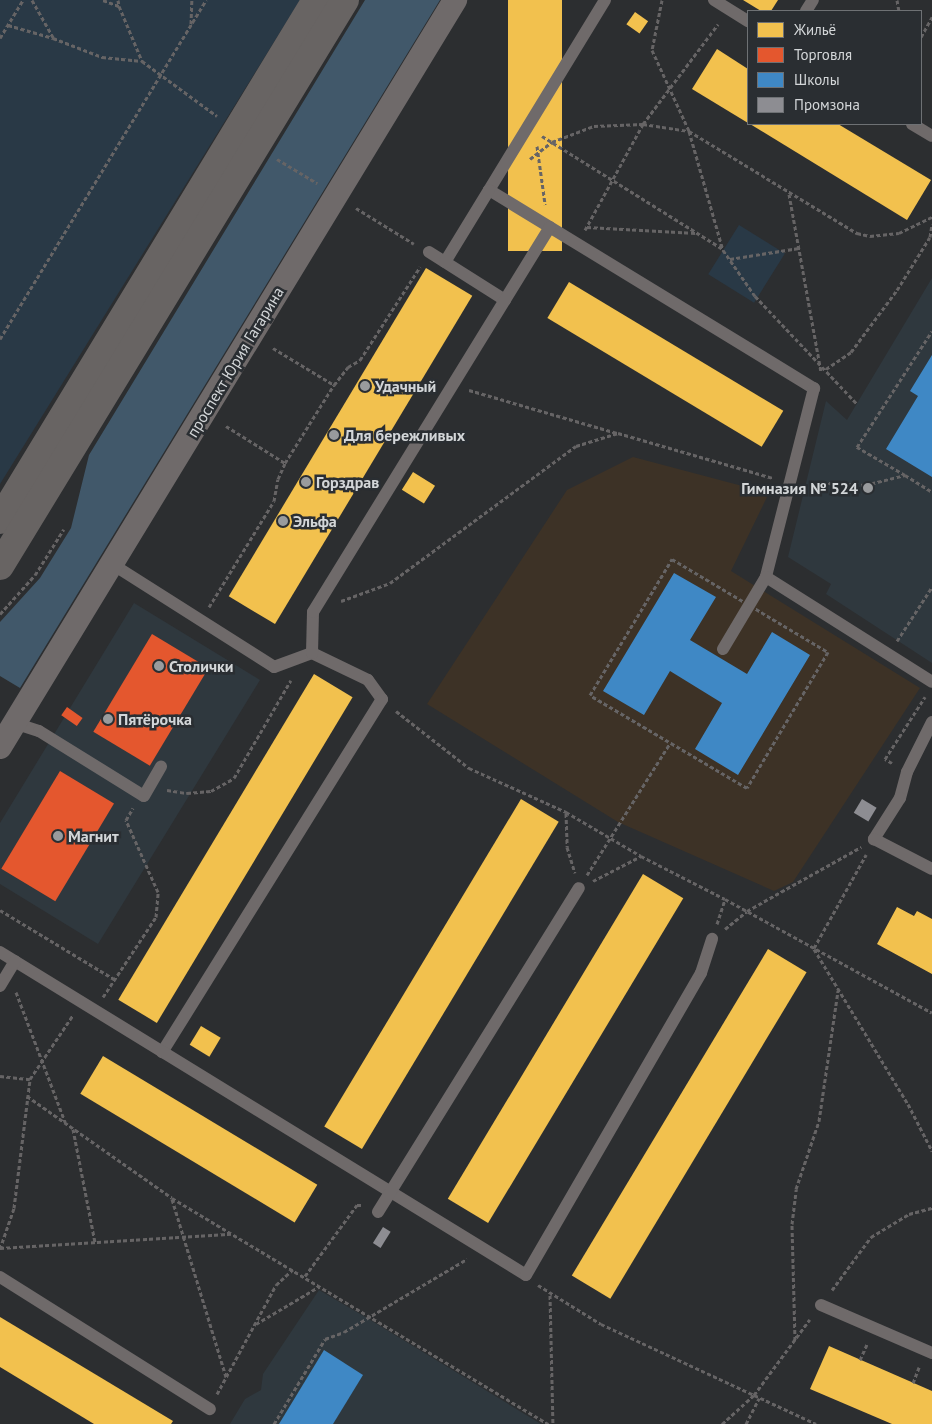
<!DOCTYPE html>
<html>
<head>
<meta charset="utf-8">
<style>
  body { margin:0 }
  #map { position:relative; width:932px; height:1424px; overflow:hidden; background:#2c2e30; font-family:"PT Sans",sans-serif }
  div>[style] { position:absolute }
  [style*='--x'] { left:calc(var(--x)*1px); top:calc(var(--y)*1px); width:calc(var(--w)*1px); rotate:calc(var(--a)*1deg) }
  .built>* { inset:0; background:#2f383e }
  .medical>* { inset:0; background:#3d3226 }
  .green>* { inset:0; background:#293946; transform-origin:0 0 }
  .forest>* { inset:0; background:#41586a }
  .homes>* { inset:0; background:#f2c14e; transform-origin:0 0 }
  .shops>* { inset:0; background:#e4572e; transform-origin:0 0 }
  .schools>* { inset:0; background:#3f88c5 }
  .industry>* { inset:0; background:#8d8d92; transform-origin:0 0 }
  .path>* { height:3px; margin-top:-1.5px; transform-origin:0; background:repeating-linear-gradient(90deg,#666465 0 4px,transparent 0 6.5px) }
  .lane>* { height:12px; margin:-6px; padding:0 6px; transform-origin:6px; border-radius:6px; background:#6f6a6a }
  .street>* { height:24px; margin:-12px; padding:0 12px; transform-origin:12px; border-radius:12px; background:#6f6a6a }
  .secondary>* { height:28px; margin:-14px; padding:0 14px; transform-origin:14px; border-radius:14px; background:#686463 }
  .dots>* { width:14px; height:14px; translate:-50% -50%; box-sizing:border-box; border:2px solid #2a2e32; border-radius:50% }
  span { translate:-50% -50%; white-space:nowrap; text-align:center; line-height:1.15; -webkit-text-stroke:5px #2a2e32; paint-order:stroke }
  .street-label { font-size:16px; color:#d3d6d8 }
  .poi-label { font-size:16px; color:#d3d6d8; font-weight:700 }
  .left { translate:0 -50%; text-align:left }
  .right { translate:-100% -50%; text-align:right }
  .legend { position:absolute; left:747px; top:10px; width:175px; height:115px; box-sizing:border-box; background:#2a2e32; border:1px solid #6e7174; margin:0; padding:6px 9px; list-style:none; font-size:15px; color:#d3d6d8 }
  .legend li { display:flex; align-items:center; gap:10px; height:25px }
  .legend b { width:25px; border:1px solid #6e7174 }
</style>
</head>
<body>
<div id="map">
  <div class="built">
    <div style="clip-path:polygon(932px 278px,932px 663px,826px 594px,831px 584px,788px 557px,826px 401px,847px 420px)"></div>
    <div style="clip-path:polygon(134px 603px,260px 680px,98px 944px,0 884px,0 823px)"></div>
    <div style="clip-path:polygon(319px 1290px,367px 1318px,541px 1424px,230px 1424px,245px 1399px,261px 1390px,263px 1374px)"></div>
  </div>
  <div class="medical">
    <div style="clip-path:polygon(633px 457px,769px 493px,731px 571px,920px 688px,793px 882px,774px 891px,618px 822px,427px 704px,567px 490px)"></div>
  </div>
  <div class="green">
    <div style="clip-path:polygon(0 0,300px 0,0 484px)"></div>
    <div style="left:739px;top:225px;width:54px;height:58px;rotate:32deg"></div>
  </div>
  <div class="forest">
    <div style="clip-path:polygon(365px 0,440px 0,20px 688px,0 676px,0 622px,40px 578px,71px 528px,89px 455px)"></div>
  </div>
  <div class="homes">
    <div style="left:508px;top:0;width:54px;height:251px"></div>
    <div style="clip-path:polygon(743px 0,778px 0,771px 11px,761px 11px)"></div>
    <div style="left:635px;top:12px;width:16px;height:15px;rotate:35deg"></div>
    <div style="clip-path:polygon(717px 49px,748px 69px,748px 123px,692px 89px)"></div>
    <div style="clip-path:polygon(750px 124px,838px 124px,931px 180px,907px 220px)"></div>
    <div style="left:426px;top:268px;width:54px;height:383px;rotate:31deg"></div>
    <div style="left:569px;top:282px;width:250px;height:42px;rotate:31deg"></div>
    <div style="left:413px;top:472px;width:26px;height:21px;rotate:32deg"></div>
    <div style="left:314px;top:674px;width:45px;height:380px;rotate:31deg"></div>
    <div style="left:521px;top:799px;width:44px;height:382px;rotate:31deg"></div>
    <div style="left:643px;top:874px;width:47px;height:379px;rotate:31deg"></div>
    <div style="clip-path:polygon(897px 907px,914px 916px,917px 911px,932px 919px,932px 974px,877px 944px)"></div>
    <div style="left:768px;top:949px;width:45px;height:381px;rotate:31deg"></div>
    <div style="left:201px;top:1026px;width:23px;height:22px;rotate:31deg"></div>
    <div style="left:103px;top:1056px;width:250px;height:44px;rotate:31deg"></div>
    <div style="clip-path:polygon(0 1317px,173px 1421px,171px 1424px,94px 1424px,0 1367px)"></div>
    <div style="clip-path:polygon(829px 1346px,932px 1391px,932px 1424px,892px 1424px,810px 1389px)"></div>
  </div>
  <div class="shops">
    <div style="left:152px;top:634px;width:66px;height:114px;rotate:31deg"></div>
    <div style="left:67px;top:707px;width:19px;height:10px;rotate:35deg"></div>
    <div style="left:60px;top:771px;width:63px;height:114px;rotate:31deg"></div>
  </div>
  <div class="schools">
    <div style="clip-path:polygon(932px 355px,932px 477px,886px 449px,918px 396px,910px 391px)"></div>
    <div style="clip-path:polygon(674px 573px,716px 597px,690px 640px,747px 674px,772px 632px,810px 655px,738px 775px,695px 749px,722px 703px,670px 671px,644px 715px,603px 691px)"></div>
    <div style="clip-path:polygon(324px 1350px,363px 1375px,333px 1424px,279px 1424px)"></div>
  </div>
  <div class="industry">
    <div style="left:862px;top:799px;width:17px;height:16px;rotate:31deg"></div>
    <div style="left:383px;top:1227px;width:9px;height:19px;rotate:32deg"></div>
  </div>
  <div class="path">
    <div style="--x:32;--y:0;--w:43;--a:60.4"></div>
    <div style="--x:103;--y:0;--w:17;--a:21"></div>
    <div style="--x:119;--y:6;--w:60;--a:67.3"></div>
    <div style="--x:118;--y:0;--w:6;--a:81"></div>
    <div style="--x:662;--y:0;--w:51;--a:101.3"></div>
    <div style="--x:652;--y:50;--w:89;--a:65.4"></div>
    <div style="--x:689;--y:131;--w:124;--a:74.1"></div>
    <div style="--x:723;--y:250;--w:56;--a:55.2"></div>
    <div style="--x:755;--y:296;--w:149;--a:46.6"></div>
    <div style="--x:897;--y:0;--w:11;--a:80"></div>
    <div style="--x:191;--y:24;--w:24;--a:-88"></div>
    <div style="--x:8;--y:25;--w:47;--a:16.1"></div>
    <div style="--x:53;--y:38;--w:53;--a:21.2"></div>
    <div style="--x:102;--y:57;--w:40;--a:5.7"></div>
    <div style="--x:142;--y:61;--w:93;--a:36.3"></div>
    <div style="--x:921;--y:37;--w:23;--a:-61"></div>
    <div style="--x:0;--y:38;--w:44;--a:-58.8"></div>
    <div style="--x:542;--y:136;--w:213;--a:32"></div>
    <div style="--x:537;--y:146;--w:59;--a:82.1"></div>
    <div style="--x:277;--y:159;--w:47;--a:31"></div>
    <div style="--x:530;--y:159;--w:28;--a:-38"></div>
    <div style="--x:552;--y:142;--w:45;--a:-20.9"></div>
    <div style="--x:594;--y:126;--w:49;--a:-2.3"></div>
    <div style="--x:643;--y:124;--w:47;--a:8.7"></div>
    <div style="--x:689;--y:131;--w:197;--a:31.3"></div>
    <div style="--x:857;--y:233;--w:13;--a:13"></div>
    <div style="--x:870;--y:236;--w:29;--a:-6"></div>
    <div style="--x:899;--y:233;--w:37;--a:-26"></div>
    <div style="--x:789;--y:194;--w:181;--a:79.8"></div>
    <div style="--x:356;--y:208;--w:68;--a:31.8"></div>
    <div style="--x:587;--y:227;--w:109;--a:3.2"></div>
    <div style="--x:585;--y:230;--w:121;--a:-61.3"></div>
    <div style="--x:643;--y:124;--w:125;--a:-53.1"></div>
    <div style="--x:730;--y:259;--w:70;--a:-9.1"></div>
    <div style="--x:0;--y:339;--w:397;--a:-58.7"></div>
    <div style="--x:273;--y:348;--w:71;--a:31.2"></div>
    <div style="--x:826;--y:369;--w:30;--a:-34"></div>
    <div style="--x:851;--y:352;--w:77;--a:-53.4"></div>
    <div style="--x:897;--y:290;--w:62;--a:-58.1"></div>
    <div style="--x:930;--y:237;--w:13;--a:-81"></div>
    <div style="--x:469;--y:390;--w:154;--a:16.2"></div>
    <div style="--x:226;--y:426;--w:70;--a:32.1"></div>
    <div style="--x:905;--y:475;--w:56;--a:-149.7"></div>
    <div style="--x:857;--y:447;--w:138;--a:-57.1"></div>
    <div style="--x:809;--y:482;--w:56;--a:3.1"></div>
    <div style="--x:865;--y:485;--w:41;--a:-14"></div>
    <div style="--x:905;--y:475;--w:32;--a:32"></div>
    <div style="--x:672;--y:559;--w:182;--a:30.8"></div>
    <div style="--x:828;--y:652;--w:158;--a:120.8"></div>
    <div style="--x:747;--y:788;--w:182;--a:-149.4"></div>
    <div style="--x:590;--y:695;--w:159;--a:-58.9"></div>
    <div style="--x:341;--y:601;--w:52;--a:-20.2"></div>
    <div style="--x:390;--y:583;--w:231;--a:-36.4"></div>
    <div style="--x:576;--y:446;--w:44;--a:-17.2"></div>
    <div style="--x:618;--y:433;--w:161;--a:16.2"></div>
    <div style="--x:209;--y:607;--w:124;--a:-58.5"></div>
    <div style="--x:274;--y:501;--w:22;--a:-80"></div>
    <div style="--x:278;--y:479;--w:17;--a:-66"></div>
    <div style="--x:285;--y:463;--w:92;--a:-57.9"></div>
    <div style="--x:334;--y:385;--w:23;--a:-52"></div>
    <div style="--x:348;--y:367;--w:14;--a:-30"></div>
    <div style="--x:360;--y:360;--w:111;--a:-57.2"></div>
    <div style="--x:0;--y:614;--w:52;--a:-48.1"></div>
    <div style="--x:35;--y:575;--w:54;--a:-57.8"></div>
    <div style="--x:897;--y:641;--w:64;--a:-57.1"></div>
    <div style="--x:396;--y:711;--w:93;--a:38"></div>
    <div style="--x:469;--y:768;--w:107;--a:24.4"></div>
    <div style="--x:566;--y:812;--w:87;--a:30.4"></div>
    <div style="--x:641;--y:856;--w:94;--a:27.1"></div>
    <div style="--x:725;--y:899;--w:236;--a:28.8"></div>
    <div style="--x:892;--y:763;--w:8;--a:-150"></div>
    <div style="--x:885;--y:759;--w:74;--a:-57.2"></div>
    <div style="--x:167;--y:790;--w:20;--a:9"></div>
    <div style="--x:187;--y:793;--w:24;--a:-5"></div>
    <div style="--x:211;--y:791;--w:26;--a:-29"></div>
    <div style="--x:234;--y:778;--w:113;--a:-59.8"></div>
    <div style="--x:566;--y:813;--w:34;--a:88"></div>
    <div style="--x:567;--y:847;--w:27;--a:73"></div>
    <div style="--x:587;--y:875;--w:156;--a:-57.8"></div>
    <div style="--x:593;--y:881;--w:54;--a:-27.5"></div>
    <div style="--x:0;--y:910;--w:133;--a:31.2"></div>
    <div style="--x:717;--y:924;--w:26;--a:-72"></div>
    <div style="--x:725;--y:929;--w:28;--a:-39"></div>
    <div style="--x:747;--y:911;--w:131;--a:-29.3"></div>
    <div style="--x:814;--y:948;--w:107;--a:-60.8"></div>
    <div style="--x:814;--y:949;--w:181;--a:58.8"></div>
    <div style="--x:908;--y:1104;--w:53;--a:62.9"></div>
    <div style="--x:16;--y:992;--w:139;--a:69.3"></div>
    <div style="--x:103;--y:997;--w:96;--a:-56.5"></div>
    <div style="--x:156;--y:917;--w:25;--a:-85"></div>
    <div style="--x:158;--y:892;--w:79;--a:-114"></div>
    <div style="--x:126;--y:820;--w:14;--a:-60"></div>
    <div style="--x:0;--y:1076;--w:30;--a:6"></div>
    <div style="--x:27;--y:1096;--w:177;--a:35.1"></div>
    <div style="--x:172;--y:1198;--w:439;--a:31"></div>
    <div style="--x:73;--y:1129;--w:115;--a:79"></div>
    <div style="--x:172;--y:1199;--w:186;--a:73.1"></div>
    <div style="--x:0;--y:1248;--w:232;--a:-3.5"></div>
    <div style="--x:0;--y:1249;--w:43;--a:-71.1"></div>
    <div style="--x:14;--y:1208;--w:130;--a:-82.9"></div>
    <div style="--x:30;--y:1079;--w:77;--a:-56.1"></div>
    <div style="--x:305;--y:1276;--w:88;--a:-53.8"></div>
    <div style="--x:357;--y:1205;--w:5;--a:0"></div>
    <div style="--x:538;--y:1285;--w:74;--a:31.8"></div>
    <div style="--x:601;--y:1324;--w:237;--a:24.9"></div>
    <div style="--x:832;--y:1290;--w:66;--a:-53.7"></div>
    <div style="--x:871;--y:1237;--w:44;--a:-31.2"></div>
    <div style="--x:909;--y:1214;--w:24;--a:-15"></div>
    <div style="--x:550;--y:1295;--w:129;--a:88.7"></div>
    <div style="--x:256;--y:1324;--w:74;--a:-30.7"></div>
    <div style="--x:795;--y:1340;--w:116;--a:-91.5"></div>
    <div style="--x:792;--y:1224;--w:35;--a:-83"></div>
    <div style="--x:796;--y:1189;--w:72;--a:-71.3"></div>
    <div style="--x:819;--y:1121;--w:132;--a:-81.7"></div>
    <div style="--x:860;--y:1360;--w:17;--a:-66"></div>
    <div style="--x:913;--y:1383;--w:17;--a:-69"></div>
    <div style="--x:217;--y:1394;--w:124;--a:-61.6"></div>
    <div style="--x:276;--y:1285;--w:23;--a:-43"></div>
    <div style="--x:274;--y:1424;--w:99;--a:-59"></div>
    <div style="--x:325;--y:1339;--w:20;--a:-20"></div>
    <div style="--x:344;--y:1332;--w:143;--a:-30.7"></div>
    <div style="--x:722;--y:1424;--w:43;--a:-42.2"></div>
    <div style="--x:754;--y:1395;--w:94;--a:-53.6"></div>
    <div style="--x:746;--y:1424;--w:29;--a:-63"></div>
  </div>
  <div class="lane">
    <div style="--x:605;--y:0;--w:223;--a:121.4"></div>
    <div style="--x:489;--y:190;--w:381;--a:31.4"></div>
    <div style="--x:814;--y:388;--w:195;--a:104.3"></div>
    <div style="--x:766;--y:577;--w:196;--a:32.3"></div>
    <div style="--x:714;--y:0;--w:40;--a:32"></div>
    <div style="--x:806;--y:11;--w:13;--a:-58"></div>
    <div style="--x:912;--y:124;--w:23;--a:31"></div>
    <div style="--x:429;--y:252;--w:90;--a:32.3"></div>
    <div style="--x:445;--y:262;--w:84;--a:-58.6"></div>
    <div style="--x:112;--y:564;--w:192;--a:32.4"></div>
    <div style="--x:274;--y:667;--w:40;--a:-20.2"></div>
    <div style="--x:312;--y:653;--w:62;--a:25.7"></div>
    <div style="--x:368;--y:680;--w:24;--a:54"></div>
    <div style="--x:382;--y:699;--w:416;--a:121.9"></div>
    <div style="--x:723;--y:649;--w:84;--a:-59.2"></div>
    <div style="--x:312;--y:653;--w:41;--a:-88.6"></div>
    <div style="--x:313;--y:612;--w:452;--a:-58.4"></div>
    <div style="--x:932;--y:722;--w:56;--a:116.6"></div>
    <div style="--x:907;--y:772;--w:27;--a:105"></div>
    <div style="--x:900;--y:798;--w:49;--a:122.4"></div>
    <div style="--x:874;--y:839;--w:65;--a:27.3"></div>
    <div style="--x:14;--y:723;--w:26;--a:18"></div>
    <div style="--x:39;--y:731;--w:123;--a:31.8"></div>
    <div style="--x:144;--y:796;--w:34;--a:-60"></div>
    <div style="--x:0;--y:952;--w:617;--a:31.55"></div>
    <div style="--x:526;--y:1275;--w:349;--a:-59.9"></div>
    <div style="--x:701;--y:973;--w:36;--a:-72"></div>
    <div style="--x:0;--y:986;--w:29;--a:-59"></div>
    <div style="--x:378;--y:1212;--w:381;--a:-58.2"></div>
    <div style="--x:0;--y:1277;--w:248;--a:32.2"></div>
    <div style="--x:821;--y:1305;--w:121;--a:23.4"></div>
  </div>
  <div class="street">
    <div style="--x:0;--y:747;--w:875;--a:-58.65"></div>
  </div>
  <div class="secondary">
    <div style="--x:0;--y:520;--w:608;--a:-58.71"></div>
    <div style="--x:0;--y:566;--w:663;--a:-58.64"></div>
  </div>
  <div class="dots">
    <div style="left:365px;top:386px;background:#999b9d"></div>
    <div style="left:334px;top:435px;background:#999b9d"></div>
    <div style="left:306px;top:482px;background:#999b9d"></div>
    <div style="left:868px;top:488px;background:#999b9d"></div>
    <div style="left:283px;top:521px;background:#999b9d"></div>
    <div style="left:159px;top:666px;background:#999b9d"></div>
    <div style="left:108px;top:719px;background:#999b9d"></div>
    <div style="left:58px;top:836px;background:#999b9d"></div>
  </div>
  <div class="street-label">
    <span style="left:235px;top:362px;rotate:-59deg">проспект Юрия Гагарина</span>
  </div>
  <div class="poi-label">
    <span class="left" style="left:375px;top:386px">Удачный</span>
    <span class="left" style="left:344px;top:435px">Для бережливых</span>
    <span class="left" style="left:316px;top:482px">Горздрав</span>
    <span class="right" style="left:858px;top:488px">Гимназия № 524</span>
    <span class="left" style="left:293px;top:521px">Эльфа</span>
    <span class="left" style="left:169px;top:666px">Столички</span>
    <span class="left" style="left:118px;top:719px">Пятёрочка</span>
    <span class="left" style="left:68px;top:836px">Магнит</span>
  </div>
  <ul class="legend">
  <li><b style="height:14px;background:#f2c14e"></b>Жильё</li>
  <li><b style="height:14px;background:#e4572e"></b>Торговля</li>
  <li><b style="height:14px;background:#3f88c5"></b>Школы</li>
  <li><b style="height:14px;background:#8d8d92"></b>Промзона</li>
  </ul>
</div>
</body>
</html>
